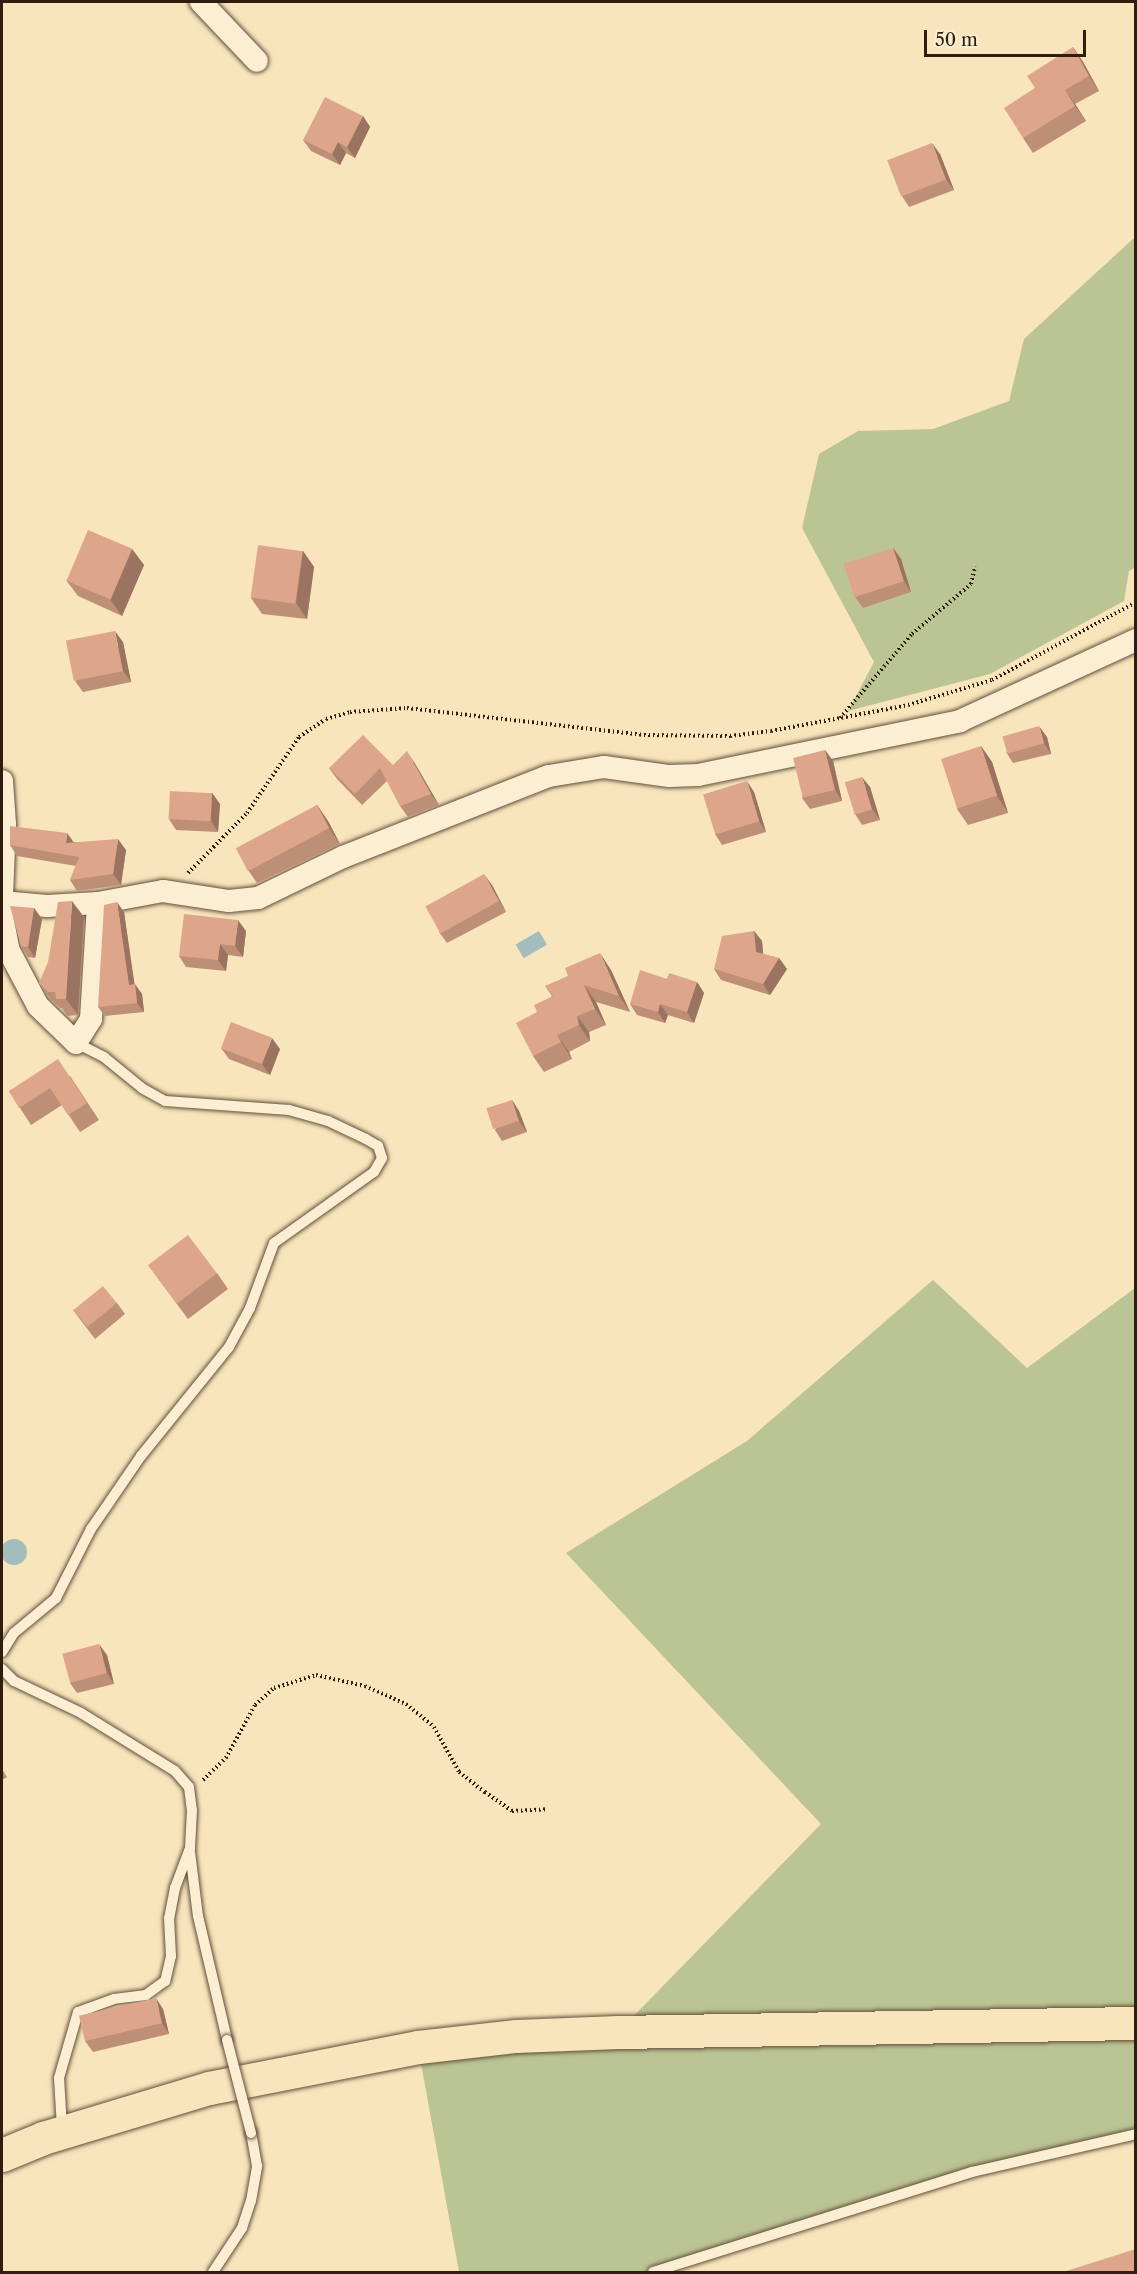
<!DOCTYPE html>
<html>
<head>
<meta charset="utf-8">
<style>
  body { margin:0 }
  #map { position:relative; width:1137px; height:2274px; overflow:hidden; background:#f9e5bc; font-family:"Libre Caslon Text",serif }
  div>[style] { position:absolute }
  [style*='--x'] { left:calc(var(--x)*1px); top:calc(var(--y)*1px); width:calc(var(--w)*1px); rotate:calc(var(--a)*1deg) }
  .green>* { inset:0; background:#bbc593 }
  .water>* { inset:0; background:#a2bdbb; transform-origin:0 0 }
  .round { border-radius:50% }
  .path>* { height:4px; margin-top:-2px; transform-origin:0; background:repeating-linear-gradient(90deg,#301d10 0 1.5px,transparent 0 4.5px) }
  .roads { filter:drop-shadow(0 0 2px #624f3b) drop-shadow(0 0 2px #624f3b) }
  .lane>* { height:10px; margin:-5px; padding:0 5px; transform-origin:5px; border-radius:5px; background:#fbeed3 }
  .street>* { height:22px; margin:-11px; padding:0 11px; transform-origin:11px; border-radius:11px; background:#fbeed3 }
  .primary>* { height:33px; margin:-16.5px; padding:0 16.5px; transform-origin:16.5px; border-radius:16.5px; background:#f9e5bc }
  .bridges { filter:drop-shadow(0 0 2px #624f3b) drop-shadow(0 0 2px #624f3b) }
  .lane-bridge>* { height:10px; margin:-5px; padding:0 5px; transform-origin:5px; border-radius:5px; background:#fbeed3 }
  .wall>* { inset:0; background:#be8f77 }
  .shaded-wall>* { inset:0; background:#9b7461 }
  .building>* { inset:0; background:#dda68a; transform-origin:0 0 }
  span { translate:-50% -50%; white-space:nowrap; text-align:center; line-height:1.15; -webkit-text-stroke:4.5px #fbeed3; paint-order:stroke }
  .frame { position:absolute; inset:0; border:3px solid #301d10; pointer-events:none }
  .scale { position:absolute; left:924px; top:30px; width:162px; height:27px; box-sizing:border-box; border:3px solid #301d10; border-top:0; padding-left:8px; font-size:18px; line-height:21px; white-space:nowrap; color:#301d10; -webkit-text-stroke:4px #fbeed3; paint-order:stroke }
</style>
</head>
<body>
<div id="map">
  <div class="green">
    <div style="clip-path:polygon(1135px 237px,1136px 567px,1129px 571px,1124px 601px,990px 674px,848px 711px,874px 662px,802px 528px,819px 454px,858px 431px,933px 429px,1009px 401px,1024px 339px)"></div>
    <div style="clip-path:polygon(933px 1280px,1027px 1368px,1135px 1288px,1135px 2134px,972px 2172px,653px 2272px,459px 2272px,418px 2047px,618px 2032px,821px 1824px,566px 1553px,747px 1441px)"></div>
  </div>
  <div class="water">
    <div style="left:539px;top:931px;width:16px;height:27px;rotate:60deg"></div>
    <div class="round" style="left:1px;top:1539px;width:26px;height:26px"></div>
  </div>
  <div class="path">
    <div style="--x:840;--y:718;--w:111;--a:-49.4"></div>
    <div style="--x:912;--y:634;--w:77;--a:-40.3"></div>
    <div style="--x:971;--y:584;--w:18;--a:-77"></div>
    <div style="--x:188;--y:873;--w:84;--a:-45.5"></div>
    <div style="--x:247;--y:813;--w:92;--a:-55.6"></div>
    <div style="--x:299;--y:737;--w:32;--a:-34"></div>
    <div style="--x:326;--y:719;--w:25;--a:-16"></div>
    <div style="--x:350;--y:712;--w:57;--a:-4"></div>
    <div style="--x:407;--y:708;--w:239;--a:6.5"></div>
    <div style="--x:644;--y:735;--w:86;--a:0.7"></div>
    <div style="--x:730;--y:736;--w:41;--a:-7"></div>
    <div style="--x:771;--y:731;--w:139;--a:-10.7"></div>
    <div style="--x:908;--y:705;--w:88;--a:-16.6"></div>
    <div style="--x:992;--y:680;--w:164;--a:-28.4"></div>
    <div style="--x:203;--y:1780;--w:32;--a:-44"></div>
    <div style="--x:226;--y:1758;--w:60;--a:-61.3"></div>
    <div style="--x:255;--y:1705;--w:25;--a:-42"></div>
    <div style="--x:274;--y:1688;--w:44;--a:-17.2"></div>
    <div style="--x:316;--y:1675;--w:50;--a:12.7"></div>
    <div style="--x:365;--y:1686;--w:45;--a:23.7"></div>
    <div style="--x:406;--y:1704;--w:36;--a:39"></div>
    <div style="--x:434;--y:1727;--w:51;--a:60.9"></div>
    <div style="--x:459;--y:1772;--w:33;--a:38"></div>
    <div style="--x:485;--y:1792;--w:33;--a:35"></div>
    <div style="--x:512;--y:1811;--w:35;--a:-3"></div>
  </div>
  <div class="roads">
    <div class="lane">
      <div style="--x:2;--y:1652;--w:22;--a:-58"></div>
      <div style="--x:14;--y:1633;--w:55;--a:-39.8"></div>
      <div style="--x:56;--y:1598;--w:77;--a:-63.1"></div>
      <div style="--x:91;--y:1529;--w:88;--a:-55.6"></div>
      <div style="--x:141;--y:1456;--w:140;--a:-51.1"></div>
      <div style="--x:229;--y:1347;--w:44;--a:-61.7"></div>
      <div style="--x:250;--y:1308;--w:69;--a:-69.7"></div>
      <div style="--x:274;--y:1243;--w:123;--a:-35.4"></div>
      <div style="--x:374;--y:1172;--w:16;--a:-60"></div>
      <div style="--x:382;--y:1158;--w:13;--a:-108"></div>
      <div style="--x:378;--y:1146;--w:14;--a:-150"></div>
      <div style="--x:366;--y:1139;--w:42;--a:-154.7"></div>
      <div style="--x:328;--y:1121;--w:41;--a:-164.2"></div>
      <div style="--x:289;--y:1110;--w:124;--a:-175.8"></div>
      <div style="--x:165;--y:1101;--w:26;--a:-151"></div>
      <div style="--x:142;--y:1088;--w:49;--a:-140.8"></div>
      <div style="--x:104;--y:1057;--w:31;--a:-153"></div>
      <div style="--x:2;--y:1669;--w:17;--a:45"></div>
      <div style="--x:14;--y:1681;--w:74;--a:25.5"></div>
      <div style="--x:81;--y:1713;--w:110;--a:31.7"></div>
      <div style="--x:175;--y:1771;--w:21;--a:49"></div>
      <div style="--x:189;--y:1787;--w:23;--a:83"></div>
      <div style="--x:192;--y:1810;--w:38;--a:93"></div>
      <div style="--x:190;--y:1848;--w:43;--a:110.6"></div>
      <div style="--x:175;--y:1888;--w:31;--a:101"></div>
      <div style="--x:169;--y:1918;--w:38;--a:87"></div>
      <div style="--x:171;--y:1956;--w:26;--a:103"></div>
      <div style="--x:165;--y:1981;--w:24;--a:144"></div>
      <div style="--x:146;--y:1995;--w:32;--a:173"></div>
      <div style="--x:114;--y:1999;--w:38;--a:160"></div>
      <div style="--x:78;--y:2012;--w:69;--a:106.1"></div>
      <div style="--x:59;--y:2078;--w:49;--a:86.5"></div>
      <div style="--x:190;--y:1852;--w:64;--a:82.9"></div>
      <div style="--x:198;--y:1916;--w:127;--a:76.8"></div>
      <div style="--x:213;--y:2272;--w:53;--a:-56.6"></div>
      <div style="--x:242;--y:2228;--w:28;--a:-72"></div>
      <div style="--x:251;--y:2201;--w:36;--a:-80"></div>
      <div style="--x:257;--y:2166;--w:34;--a:-100"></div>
      <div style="--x:653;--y:2272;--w:334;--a:-17.4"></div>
      <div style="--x:972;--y:2172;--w:168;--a:-13"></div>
    </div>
    <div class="street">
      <div style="--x:201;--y:2;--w:81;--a:46.5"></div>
      <div style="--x:2;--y:781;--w:43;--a:86"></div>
      <div style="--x:5;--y:824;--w:73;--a:92.4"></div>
      <div style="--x:2;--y:902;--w:45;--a:5.1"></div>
      <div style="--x:47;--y:906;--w:51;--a:-3.4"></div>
      <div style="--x:98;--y:903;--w:66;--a:-10.5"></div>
      <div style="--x:163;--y:891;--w:67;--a:8.6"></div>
      <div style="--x:229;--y:901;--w:29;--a:-6"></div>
      <div style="--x:258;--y:898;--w:94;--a:-25.8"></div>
      <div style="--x:343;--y:857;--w:221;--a:-21.5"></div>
      <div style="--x:549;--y:776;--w:56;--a:-9.3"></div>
      <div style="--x:604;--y:767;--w:66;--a:7.9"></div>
      <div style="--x:669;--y:776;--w:29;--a:-2"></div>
      <div style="--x:698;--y:775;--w:268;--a:-11.6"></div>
      <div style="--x:960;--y:721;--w:194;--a:-24.7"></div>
      <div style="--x:2;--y:916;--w:36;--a:79"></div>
      <div style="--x:9;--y:951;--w:62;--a:62.2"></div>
      <div style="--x:38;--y:1006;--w:53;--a:44.2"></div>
      <div style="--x:76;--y:1043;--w:28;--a:-58"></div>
      <div style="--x:91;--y:1019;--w:116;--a:-86.5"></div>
    </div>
    <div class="primary">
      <div style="--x:2;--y:2155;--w:44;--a:-22.5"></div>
      <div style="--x:43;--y:2138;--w:173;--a:-16.8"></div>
      <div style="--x:209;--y:2088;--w:213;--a:-11.1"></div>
      <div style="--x:418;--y:2047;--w:99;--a:-6.4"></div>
      <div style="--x:516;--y:2036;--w:102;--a:-2.2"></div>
      <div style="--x:618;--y:2032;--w:518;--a:-1"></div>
    </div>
  </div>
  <div class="bridges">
    <div class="lane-bridge">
      <div style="--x:227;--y:2040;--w:96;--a:75.5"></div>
    </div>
  </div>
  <div class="wall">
    <div style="clip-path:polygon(1073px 47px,1083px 62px,1099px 91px,1075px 104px,1086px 121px,1033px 153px,1023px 138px,1035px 88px)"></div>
    <div style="clip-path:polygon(363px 116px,370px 127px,355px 158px,346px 153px,340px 165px,311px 151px,303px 140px)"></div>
    <div style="clip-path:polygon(940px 154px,954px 190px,909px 207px,902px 196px)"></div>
    <div style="clip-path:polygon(893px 548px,901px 559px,911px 592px,863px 608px,855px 597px)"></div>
    <div style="clip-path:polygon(132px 549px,144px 565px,122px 616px,78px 596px,66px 580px)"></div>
    <div style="clip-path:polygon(303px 551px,314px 567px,307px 619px,262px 614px,251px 598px)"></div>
    <div style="clip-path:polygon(123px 642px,131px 682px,83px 692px,75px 681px)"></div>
    <div style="clip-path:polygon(1047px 737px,1051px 754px,1013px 763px,1006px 752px)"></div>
    <div style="clip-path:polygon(981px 746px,992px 762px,1008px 813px,968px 825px,957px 809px)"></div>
    <div style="clip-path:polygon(825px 750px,833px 761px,842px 801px,810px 809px,802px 798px)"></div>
    <div style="clip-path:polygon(414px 762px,439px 805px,408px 817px,400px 806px,387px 781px,362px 805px,337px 779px,329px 768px,393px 765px)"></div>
    <div style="clip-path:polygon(870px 787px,880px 820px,862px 825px,855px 814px)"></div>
    <div style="clip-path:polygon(754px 792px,766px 832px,722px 845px,715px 834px)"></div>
    <div style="clip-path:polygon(212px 793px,220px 804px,218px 832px,176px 830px,169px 819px)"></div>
    <div style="clip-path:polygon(317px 805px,328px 821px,340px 844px,257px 883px,246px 867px)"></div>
    <div style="clip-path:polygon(74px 842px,126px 850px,121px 885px,77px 891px,70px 880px,76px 866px,17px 856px,10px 845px)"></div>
    <div style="clip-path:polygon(492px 885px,506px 912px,447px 943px,439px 932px)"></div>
    <div style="clip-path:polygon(34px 908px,42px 919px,35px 958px,28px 957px,21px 946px)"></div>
    <div style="clip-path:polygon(124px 912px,134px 984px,142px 994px,144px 1012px,105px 1016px,98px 1007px)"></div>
    <div style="clip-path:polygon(84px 917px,78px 1015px,67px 1016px,62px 1008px,60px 1008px,50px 999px,39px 983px)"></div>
    <div style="clip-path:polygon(246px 931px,243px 957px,228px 955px,226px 971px,186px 967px,179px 956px)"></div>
    <div style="clip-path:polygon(754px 931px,762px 941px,763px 954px,779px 958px,787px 969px,770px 995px,721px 980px,714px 969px)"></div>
    <div style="clip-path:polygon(611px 970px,630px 1012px,596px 1002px,606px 1025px,589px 1032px,590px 1041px,569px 1052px,572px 1059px,544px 1072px,533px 1056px,537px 1012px,552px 996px,545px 986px)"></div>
    <div style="clip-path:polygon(667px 979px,697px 982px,704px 993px,694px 1023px,668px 1015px,665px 1023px,637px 1015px,630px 1004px)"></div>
    <div style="clip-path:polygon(221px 1048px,280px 1049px,270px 1075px,229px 1059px)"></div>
    <div style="clip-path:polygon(70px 1076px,99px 1120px,80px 1132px,62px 1105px,31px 1125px,9px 1091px)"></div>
    <div style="clip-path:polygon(512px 1100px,519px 1111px,527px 1132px,502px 1141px,495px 1130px)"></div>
    <div style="clip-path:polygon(148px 1265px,217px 1273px,228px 1289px,188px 1319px)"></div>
    <div style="clip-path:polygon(117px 1303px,125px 1314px,95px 1339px,73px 1310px)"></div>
    <div style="clip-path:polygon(107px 1655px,114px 1684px,77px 1693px,70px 1683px)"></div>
    <div style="clip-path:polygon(2px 1769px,7px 1777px,2px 1780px)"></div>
    <div style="clip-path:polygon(163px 2009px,169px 2034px,93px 2052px,85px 2041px)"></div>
  </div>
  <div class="shaded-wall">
    <div style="clip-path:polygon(1073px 47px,1083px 62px,1099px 91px,1089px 76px)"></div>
    <div style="clip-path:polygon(1065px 90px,1075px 104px,1086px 121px,1075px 106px)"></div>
    <div style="clip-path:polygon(363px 116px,370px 127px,355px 158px,347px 147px)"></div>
    <div style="clip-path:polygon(338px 142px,346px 153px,340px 165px,332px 154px)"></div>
    <div style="clip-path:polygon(932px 143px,940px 154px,954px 190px,946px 179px)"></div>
    <div style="clip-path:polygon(893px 548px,901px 559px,911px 592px,904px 581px)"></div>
    <div style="clip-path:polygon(132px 549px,144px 565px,122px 616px,110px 599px)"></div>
    <div style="clip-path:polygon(303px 551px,314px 567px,307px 619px,296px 603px)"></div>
    <div style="clip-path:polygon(115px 631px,123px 642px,131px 682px,123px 671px)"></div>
    <div style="clip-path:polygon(1039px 726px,1047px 737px,1051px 754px,1044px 743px)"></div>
    <div style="clip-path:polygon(981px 746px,992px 762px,1008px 813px,997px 796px)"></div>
    <div style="clip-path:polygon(825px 750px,833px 761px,842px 801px,835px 790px)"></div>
    <div style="clip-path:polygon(407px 751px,414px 762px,439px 805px,431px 794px)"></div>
    <div style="clip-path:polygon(862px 777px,870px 787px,880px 820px,872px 809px)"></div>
    <div style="clip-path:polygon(747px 781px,754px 792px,766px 832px,759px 821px)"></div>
    <div style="clip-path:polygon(212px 793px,220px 804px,218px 832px,211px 821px)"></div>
    <div style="clip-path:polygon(317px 805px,328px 821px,340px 844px,329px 828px)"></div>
    <div style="clip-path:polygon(67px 833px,75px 844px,66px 843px)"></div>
    <div style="clip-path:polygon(118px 839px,126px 850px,121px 885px,113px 874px)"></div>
    <div style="clip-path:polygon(484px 874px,492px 885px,506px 912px,499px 901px)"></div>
    <div style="clip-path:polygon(72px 901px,84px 917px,78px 1015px,66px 999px)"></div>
    <div style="clip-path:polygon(117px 902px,124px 912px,136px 994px,129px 985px)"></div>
    <div style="clip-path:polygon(34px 908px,42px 919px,35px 958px,28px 947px)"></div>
    <div style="clip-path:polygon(238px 920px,246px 931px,243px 957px,235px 946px)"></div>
    <div style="clip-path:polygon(754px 931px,762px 941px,764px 963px,756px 952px)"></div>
    <div style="clip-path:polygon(220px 944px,228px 955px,226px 971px,218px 960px)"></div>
    <div style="clip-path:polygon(600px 953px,611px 970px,630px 1012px,619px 996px)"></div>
    <div style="clip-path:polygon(779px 958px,787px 969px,770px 995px,763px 984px)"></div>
    <div style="clip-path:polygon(697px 982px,704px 993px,694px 1023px,687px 1012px)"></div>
    <div style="clip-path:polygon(135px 984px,142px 994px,144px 1012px,137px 1003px)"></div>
    <div style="clip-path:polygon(584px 985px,596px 1002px,606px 1025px,595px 1009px)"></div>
    <div style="clip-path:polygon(660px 1004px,668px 1015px,665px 1023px,658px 1012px)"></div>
    <div style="clip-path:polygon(577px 1016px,589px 1032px,590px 1041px,579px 1025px)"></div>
    <div style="clip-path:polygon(557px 1035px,569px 1052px,572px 1059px,561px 1042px)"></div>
    <div style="clip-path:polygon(272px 1038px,280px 1049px,270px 1075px,262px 1064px)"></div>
    <div style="clip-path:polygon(512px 1100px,519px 1111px,527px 1132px,519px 1121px)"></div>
    <div style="clip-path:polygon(99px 1644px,107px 1655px,114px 1684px,107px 1673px)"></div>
    <div style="clip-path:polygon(156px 1998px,163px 2009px,169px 2034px,162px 2023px)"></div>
  </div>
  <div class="building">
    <div style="clip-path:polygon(1073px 47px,1089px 76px,1065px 90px,1075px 106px,1023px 138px,1004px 108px,1035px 88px,1027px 76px)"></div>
    <div style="clip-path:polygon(325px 97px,363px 116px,347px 147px,338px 142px,332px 154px,303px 140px)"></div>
    <div style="left:932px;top:143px;width:39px;height:48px;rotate:69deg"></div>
    <div style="left:88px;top:530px;width:48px;height:55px;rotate:23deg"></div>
    <div style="left:258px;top:545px;width:45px;height:53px;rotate:8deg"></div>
    <div style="left:893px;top:548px;width:35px;height:52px;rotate:72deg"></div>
    <div style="left:115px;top:631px;width:41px;height:50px;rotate:79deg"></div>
    <div style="left:1039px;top:726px;width:18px;height:38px;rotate:74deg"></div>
    <div style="clip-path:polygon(363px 735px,393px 765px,407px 751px,431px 794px,400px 806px,380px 768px,355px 794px,329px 768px)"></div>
    <div style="left:981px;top:746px;width:52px;height:42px;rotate:72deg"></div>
    <div style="left:825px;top:750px;width:41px;height:33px;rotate:76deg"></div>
    <div style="left:862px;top:777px;width:34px;height:18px;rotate:73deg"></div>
    <div style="left:747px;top:781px;width:42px;height:46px;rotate:73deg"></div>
    <div style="left:170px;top:791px;width:42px;height:28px;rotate:3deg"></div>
    <div style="left:317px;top:805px;width:26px;height:92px;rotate:62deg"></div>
    <div style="clip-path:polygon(10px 826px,67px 833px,66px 843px,118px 839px,113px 874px,70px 880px,79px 857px,10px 845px)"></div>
    <div style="left:484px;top:874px;width:31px;height:67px;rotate:61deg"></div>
    <div style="clip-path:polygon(72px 901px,66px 999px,56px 999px,55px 992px,48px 992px,39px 983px,48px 962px,58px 902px)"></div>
    <div style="clip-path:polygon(117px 902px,129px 985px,135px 984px,137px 1003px,98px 1007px,104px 905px)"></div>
    <div style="clip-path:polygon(10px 906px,34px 908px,28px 947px,21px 946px)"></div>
    <div style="clip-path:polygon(184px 914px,238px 920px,235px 946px,220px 944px,218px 960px,179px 956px)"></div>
    <div style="clip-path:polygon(754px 931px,756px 952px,779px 958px,763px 984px,714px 969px,722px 936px)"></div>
    <div style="clip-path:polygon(600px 953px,619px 996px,584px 985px,595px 1009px,577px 1016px,579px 1025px,557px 1035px,561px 1042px,533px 1056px,516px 1023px,537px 1012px,534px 1005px,553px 996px,545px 986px,568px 976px,565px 968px)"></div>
    <div style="clip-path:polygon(640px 970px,667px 979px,669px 973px,697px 982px,687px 1012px,660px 1004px,658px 1012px,630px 1004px)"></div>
    <div style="left:231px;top:1022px;width:44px;height:28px;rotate:21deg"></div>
    <div style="clip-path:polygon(58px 1059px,87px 1103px,68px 1115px,50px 1088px,19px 1108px,9px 1091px)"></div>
    <div style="left:512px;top:1100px;width:22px;height:27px;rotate:72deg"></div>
    <div style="left:188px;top:1235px;width:48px;height:50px;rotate:53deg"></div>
    <div style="left:103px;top:1286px;width:22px;height:38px;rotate:51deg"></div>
    <div style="left:99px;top:1644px;width:30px;height:38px;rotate:75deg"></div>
    <div style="left:156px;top:1998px;width:26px;height:79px;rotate:77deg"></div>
    <div style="clip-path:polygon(1136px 2249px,1136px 2272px,1063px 2272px)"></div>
  </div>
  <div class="frame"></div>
  <div class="scale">50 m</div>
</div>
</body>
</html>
